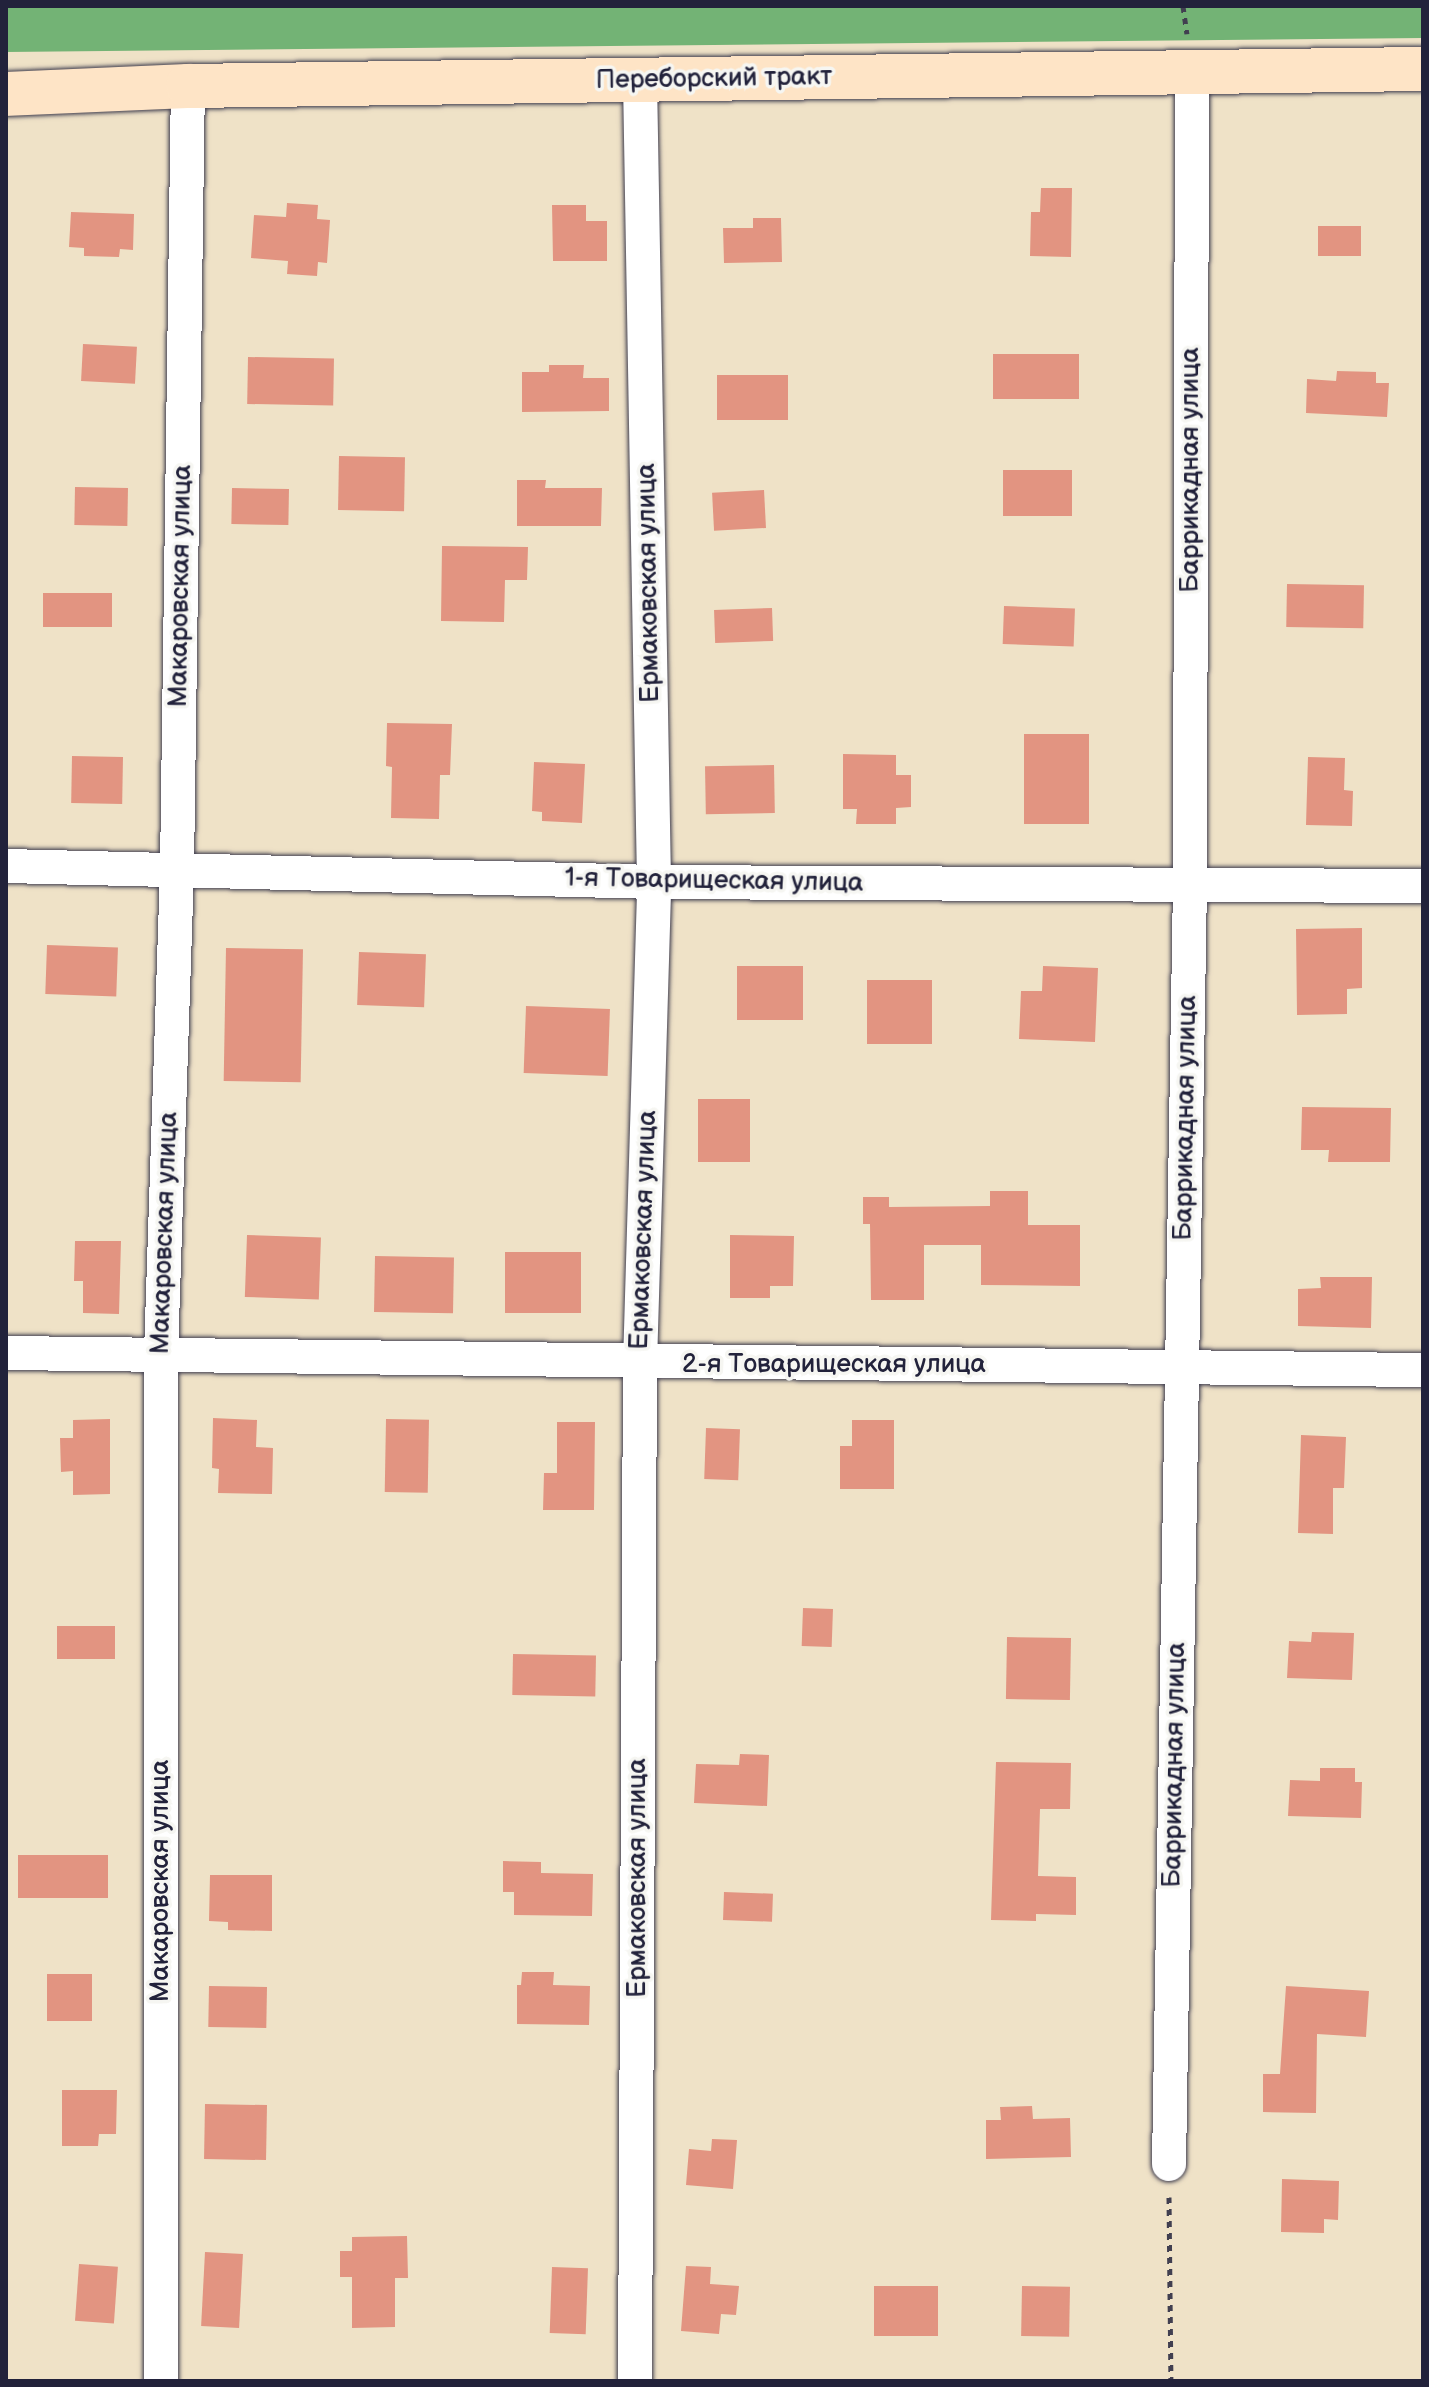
<!DOCTYPE html>
<html>
<head>
<meta charset="utf-8">
<style>
  body { margin:0 }
  #map { position:relative; width:1429px; height:2387px; overflow:hidden; background:#efe2c7; font-family:"Balsamiq Sans",sans-serif }
  div>[style] { position:absolute }
  [style*='--x'] { left:calc(var(--x)*1px); top:calc(var(--y)*1px); width:calc(var(--w)*1px); rotate:calc(var(--a)*1deg) }
  .forest>* { inset:0; background:#73b375 }
  .building>* { inset:0; background:#e29481; transform-origin:0 0 }
  .path>* { height:5px; margin-top:-2.5px; transform-origin:0; background:repeating-linear-gradient(90deg,#413f50 0 6px,transparent 0 12px) }
  .roads { filter:drop-shadow(0 0 2px #413f50) drop-shadow(0 0 2px #413f50) }
  .street>* { height:34px; margin:-17px; padding:0 17px; transform-origin:17px; border-radius:17px; background:#fff }
  .secondary>* { height:44px; margin:-22px; padding:0 22px; transform-origin:22px; border-radius:22px; background:#fee4c6 }
  span { translate:-50% -50%; white-space:nowrap; text-align:center; line-height:1.15; -webkit-text-stroke:7px #f6f6f2; paint-order:stroke }
  .street-label { font-size:26px; color:#22223b }
  .frame { position:absolute; inset:0; border:8px solid #22223b; pointer-events:none }
</style>
</head>
<body>
<div id="map">
  <div class="forest">
    <div style="clip-path:polygon(6px 6px,1423px 6px,1423px 38px,6px 52px)"></div>
  </div>
  <div class="building">
    <div style="clip-path:polygon(1041px 188px,1072px 188px,1071px 257px,1030px 256px,1031px 212px,1040px 212px)"></div>
    <div style="clip-path:polygon(287px 203px,318px 205px,317px 219px,330px 220px,327px 263px,318px 262px,317px 276px,287px 274px,288px 261px,251px 258px,254px 215px,286px 217px)"></div>
    <div style="clip-path:polygon(552px 205px,586px 205px,586px 221px,607px 221px,607px 261px,553px 261px)"></div>
    <div style="clip-path:polygon(71px 212px,134px 214px,133px 250px,120px 249px,119px 257px,84px 256px,84px 248px,69px 247px)"></div>
    <div style="clip-path:polygon(753px 218px,781px 218px,782px 262px,724px 263px,723px 228px,753px 228px)"></div>
    <div style="left:1318px;top:226px;width:43px;height:30px"></div>
    <div style="left:83px;top:344px;width:54px;height:37px;rotate:3deg"></div>
    <div style="left:993px;top:354px;width:86px;height:45px"></div>
    <div style="left:248px;top:357px;width:86px;height:47px;rotate:1deg"></div>
    <div style="clip-path:polygon(549px 365px,584px 365px,583px 378px,609px 378px,609px 411px,522px 412px,522px 372px,549px 372px)"></div>
    <div style="clip-path:polygon(1337px 371px,1376px 372px,1376px 383px,1389px 383px,1387px 417px,1306px 413px,1307px 379px,1336px 381px)"></div>
    <div style="left:717px;top:375px;width:71px;height:45px"></div>
    <div style="left:339px;top:456px;width:66px;height:54px;rotate:1deg"></div>
    <div style="left:1003px;top:470px;width:69px;height:46px"></div>
    <div style="clip-path:polygon(517px 480px,546px 480px,545px 488px,602px 488px,601px 526px,517px 526px)"></div>
    <div style="left:75px;top:487px;width:53px;height:38px;rotate:1deg"></div>
    <div style="left:232px;top:488px;width:57px;height:36px;rotate:1deg"></div>
    <div style="left:764px;top:490px;width:38px;height:52px;rotate:87deg"></div>
    <div style="clip-path:polygon(442px 546px,528px 547px,527px 580px,505px 580px,504px 622px,441px 621px)"></div>
    <div style="left:1287px;top:584px;width:77px;height:43px;rotate:1deg"></div>
    <div style="left:43px;top:593px;width:69px;height:34px"></div>
    <div style="left:1004px;top:606px;width:71px;height:38px;rotate:2deg"></div>
    <div style="left:772px;top:608px;width:33px;height:58px;rotate:88deg"></div>
    <div style="clip-path:polygon(387px 723px,452px 724px,450px 775px,440px 775px,439px 819px,391px 818px,392px 767px,386px 766px)"></div>
    <div style="left:1024px;top:734px;width:65px;height:90px"></div>
    <div style="clip-path:polygon(843px 754px,896px 755px,896px 775px,911px 775px,911px 807px,896px 808px,896px 824px,856px 824px,857px 809px,843px 809px)"></div>
    <div style="left:72px;top:756px;width:51px;height:47px;rotate:1deg"></div>
    <div style="clip-path:polygon(1308px 757px,1345px 758px,1344px 790px,1353px 791px,1352px 826px,1306px 825px)"></div>
    <div style="clip-path:polygon(534px 762px,585px 764px,582px 823px,542px 821px,542px 812px,532px 811px)"></div>
    <div style="left:774px;top:765px;width:48px;height:69px;rotate:89deg"></div>
    <div style="clip-path:polygon(1362px 928px,1362px 988px,1347px 989px,1347px 1014px,1297px 1015px,1296px 929px)"></div>
    <div style="left:47px;top:945px;width:71px;height:49px;rotate:2deg"></div>
    <div style="left:226px;top:948px;width:77px;height:133px;rotate:1deg"></div>
    <div style="left:359px;top:952px;width:67px;height:53px;rotate:2deg"></div>
    <div style="left:737px;top:966px;width:66px;height:54px"></div>
    <div style="clip-path:polygon(1043px 966px,1098px 968px,1095px 1042px,1019px 1039px,1021px 991px,1042px 991px)"></div>
    <div style="left:867px;top:980px;width:65px;height:64px"></div>
    <div style="left:526px;top:1006px;width:84px;height:67px;rotate:2deg"></div>
    <div style="left:750px;top:1099px;width:63px;height:52px;rotate:90deg"></div>
    <div style="clip-path:polygon(1302px 1107px,1391px 1108px,1390px 1162px,1328px 1162px,1329px 1150px,1301px 1150px)"></div>
    <div style="clip-path:polygon(990px 1191px,1028px 1191px,1028px 1225px,1080px 1225px,1080px 1286px,981px 1285px,981px 1245px,924px 1245px,924px 1300px,871px 1300px,870px 1224px,863px 1224px,863px 1197px,889px 1197px,889px 1207px,990px 1206px)"></div>
    <div style="left:247px;top:1235px;width:74px;height:62px;rotate:2deg"></div>
    <div style="clip-path:polygon(730px 1235px,794px 1236px,793px 1286px,770px 1286px,770px 1298px,730px 1298px)"></div>
    <div style="clip-path:polygon(75px 1241px,121px 1241px,119px 1314px,83px 1313px,83px 1281px,74px 1281px)"></div>
    <div style="left:505px;top:1252px;width:76px;height:61px"></div>
    <div style="left:375px;top:1256px;width:79px;height:56px;rotate:1deg"></div>
    <div style="clip-path:polygon(1320px 1277px,1372px 1277px,1371px 1328px,1298px 1326px,1298px 1289px,1321px 1288px)"></div>
    <div style="clip-path:polygon(213px 1418px,257px 1420px,256px 1447px,273px 1448px,272px 1494px,218px 1493px,219px 1469px,212px 1468px)"></div>
    <div style="clip-path:polygon(110px 1419px,110px 1494px,73px 1495px,73px 1471px,61px 1472px,60px 1438px,73px 1438px,73px 1420px)"></div>
    <div style="left:386px;top:1419px;width:43px;height:73px;rotate:1deg"></div>
    <div style="clip-path:polygon(852px 1420px,894px 1420px,894px 1489px,840px 1489px,840px 1446px,852px 1446px)"></div>
    <div style="clip-path:polygon(557px 1422px,595px 1422px,594px 1510px,543px 1510px,544px 1473px,557px 1473px)"></div>
    <div style="left:706px;top:1428px;width:34px;height:51px;rotate:2deg"></div>
    <div style="clip-path:polygon(1301px 1435px,1346px 1437px,1344px 1488px,1333px 1488px,1333px 1534px,1298px 1533px)"></div>
    <div style="left:803px;top:1608px;width:30px;height:38px;rotate:2deg"></div>
    <div style="left:115px;top:1626px;width:33px;height:58px;rotate:90deg"></div>
    <div style="clip-path:polygon(1312px 1632px,1354px 1633px,1352px 1680px,1287px 1678px,1289px 1641px,1311px 1642px)"></div>
    <div style="left:1007px;top:1637px;width:64px;height:62px;rotate:1deg"></div>
    <div style="left:513px;top:1654px;width:83px;height:41px;rotate:1deg"></div>
    <div style="clip-path:polygon(740px 1754px,769px 1755px,767px 1806px,694px 1803px,696px 1764px,739px 1765px)"></div>
    <div style="clip-path:polygon(996px 1762px,1071px 1763px,1070px 1809px,1040px 1809px,1038px 1876px,1076px 1877px,1076px 1915px,1036px 1914px,1036px 1921px,991px 1920px)"></div>
    <div style="clip-path:polygon(1320px 1768px,1355px 1768px,1355px 1782px,1362px 1782px,1361px 1818px,1288px 1816px,1290px 1780px,1320px 1781px)"></div>
    <div style="left:108px;top:1855px;width:43px;height:90px;rotate:90deg"></div>
    <div style="clip-path:polygon(503px 1861px,541px 1862px,541px 1873px,593px 1874px,592px 1916px,514px 1915px,514px 1892px,503px 1892px)"></div>
    <div style="clip-path:polygon(210px 1875px,272px 1875px,272px 1931px,228px 1930px,228px 1922px,209px 1921px)"></div>
    <div style="left:724px;top:1892px;width:49px;height:28px;rotate:2deg"></div>
    <div style="clip-path:polygon(522px 1972px,554px 1972px,553px 1985px,590px 1986px,589px 2025px,517px 2024px,517px 1985px,521px 1985px)"></div>
    <div style="left:47px;top:1974px;width:45px;height:47px"></div>
    <div style="left:209px;top:1986px;width:58px;height:41px;rotate:1deg"></div>
    <div style="clip-path:polygon(1286px 1986px,1369px 1991px,1366px 2037px,1317px 2034px,1316px 2113px,1263px 2112px,1263px 2074px,1280px 2074px)"></div>
    <div style="clip-path:polygon(62px 2090px,117px 2090px,116px 2134px,99px 2134px,98px 2146px,62px 2146px)"></div>
    <div style="left:205px;top:2104px;width:62px;height:55px;rotate:1deg"></div>
    <div style="clip-path:polygon(1032px 2106px,1033px 2119px,1070px 2118px,1071px 2157px,986px 2159px,986px 2120px,1001px 2120px,1000px 2107px)"></div>
    <div style="clip-path:polygon(712px 2139px,737px 2140px,733px 2189px,686px 2185px,689px 2149px,711px 2151px)"></div>
    <div style="clip-path:polygon(1282px 2179px,1339px 2181px,1338px 2220px,1324px 2219px,1324px 2233px,1281px 2232px)"></div>
    <div style="clip-path:polygon(407px 2236px,408px 2278px,395px 2278px,395px 2327px,352px 2328px,352px 2277px,340px 2277px,340px 2251px,352px 2251px,352px 2237px)"></div>
    <div style="left:205px;top:2252px;width:38px;height:74px;rotate:3deg"></div>
    <div style="left:79px;top:2264px;width:39px;height:57px;rotate:4deg"></div>
    <div style="clip-path:polygon(686px 2266px,711px 2267px,710px 2284px,739px 2286px,736px 2315px,721px 2314px,719px 2334px,681px 2331px)"></div>
    <div style="left:552px;top:2267px;width:36px;height:66px;rotate:2deg"></div>
    <div style="left:874px;top:2286px;width:64px;height:50px"></div>
    <div style="left:1022px;top:2286px;width:48px;height:50px;rotate:1deg"></div>
  </div>
  <div class="path">
    <div style="--x:1183;--y:6;--w:28;--a:82"></div>
    <div style="--x:1169;--y:2197;--w:184;--a:89.4"></div>
  </div>
  <div class="roads">
    <div class="street">
      <div style="--x:6;--y:866;--w:648;--a:1.41"></div>
      <div style="--x:654;--y:882;--w:769;--a:0.3"></div>
      <div style="--x:6;--y:1353;--w:1417;--a:0.69"></div>
      <div style="--x:1169;--y:2164;--w:1280;--a:-89.06"></div>
      <div style="--x:1190;--y:884;--w:813;--a:-89.86"></div>
      <div style="--x:161;--y:2381;--w:1028;--a:-90"></div>
      <div style="--x:161;--y:1353;--w:484;--a:-88.1"></div>
      <div style="--x:177;--y:869;--w:783;--a:-89.2"></div>
      <div style="--x:635;--y:2381;--w:1017;--a:-89.72"></div>
      <div style="--x:640;--y:1364;--w:482;--a:-88.3"></div>
      <div style="--x:654;--y:882;--w:802;--a:-91"></div>
    </div>
    <div class="secondary">
      <div style="--x:6;--y:94;--w:182;--a:-2.5"></div>
      <div style="--x:188;--y:86;--w:1235;--a:-0.79"></div>
    </div>
  </div>
  <div class="street-label">
    <span style="left:714px;top:79px;rotate:-1deg">Переборский тракт</span>
    <span style="left:1191px;top:470px;rotate:-90deg">Баррикадная улица</span>
    <span style="left:649px;top:583px;rotate:-91deg">Ермаковская улица</span>
    <span style="left:181px;top:586px;rotate:-89deg">Макаровская улица</span>
    <span style="left:714px;top:881px;rotate:1deg">1-я Товарищеская улица</span>
    <span style="left:1186px;top:1118px;rotate:-89deg">Баррикадная улица</span>
    <span style="left:644px;top:1230px;rotate:-88deg">Ермаковская улица</span>
    <span style="left:165px;top:1233px;rotate:-88deg">Макаровская улица</span>
    <span style="left:834px;top:1365px">2-я Товарищеская улица</span>
    <span style="left:1175px;top:1765px;rotate:-89deg">Баррикадная улица</span>
    <span style="left:638px;top:1878px;rotate:-90deg">Ермаковская улица</span>
    <span style="left:161px;top:1881px;rotate:-90deg">Макаровская улица</span>
  </div>
  <div class="frame"></div>
</div>
</body>
</html>
